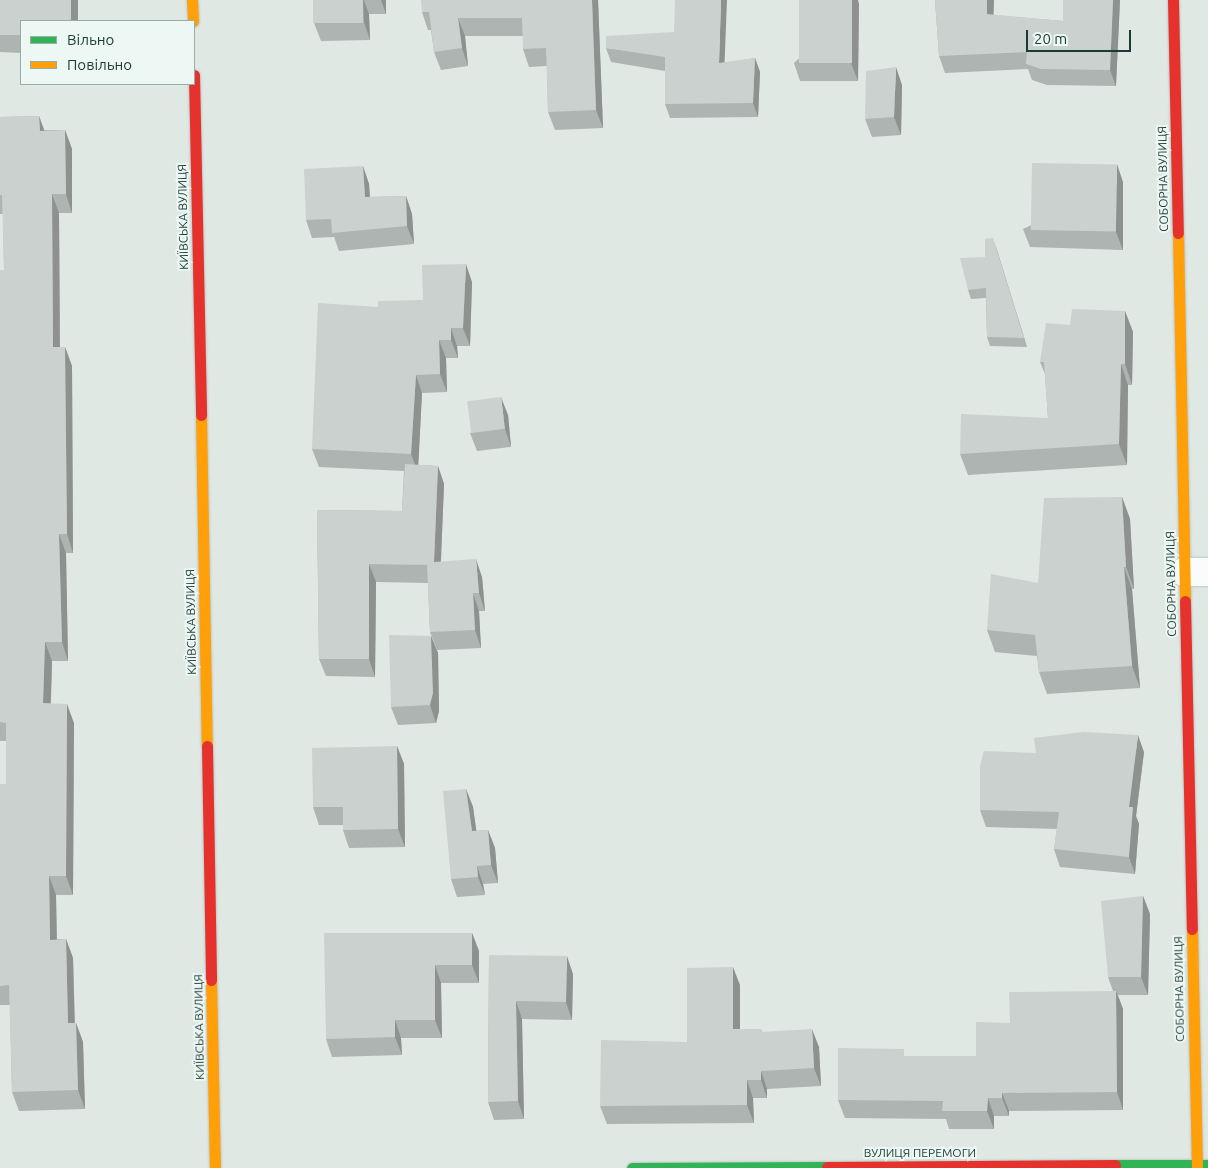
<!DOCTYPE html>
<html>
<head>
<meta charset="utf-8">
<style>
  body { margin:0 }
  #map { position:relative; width:1208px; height:1168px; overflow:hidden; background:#e0e8e4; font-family:Ubuntu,sans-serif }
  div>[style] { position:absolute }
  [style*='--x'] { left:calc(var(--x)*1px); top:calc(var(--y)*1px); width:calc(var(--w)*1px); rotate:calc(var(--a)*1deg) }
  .roads { filter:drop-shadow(0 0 1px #bcc7c4) drop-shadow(0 0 1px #bcc7c4) }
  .street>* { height:28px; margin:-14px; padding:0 14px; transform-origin:14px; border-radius:14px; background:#fafcfb }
  .fast>* { height:11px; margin:-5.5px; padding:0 5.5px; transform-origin:5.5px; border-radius:5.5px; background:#30b455 }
  .slow>* { height:11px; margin:-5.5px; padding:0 5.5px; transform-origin:5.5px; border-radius:5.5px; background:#ff9f0a }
  .jam>* { height:11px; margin:-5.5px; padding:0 5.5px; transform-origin:5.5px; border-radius:5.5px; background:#e5322d }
  .wall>* { inset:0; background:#aeb4b1 }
  .shaded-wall>* { inset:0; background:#8d9290; transform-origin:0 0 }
  .building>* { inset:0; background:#cad1ce; transform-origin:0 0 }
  span { translate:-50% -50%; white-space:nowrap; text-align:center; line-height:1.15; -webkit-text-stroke:4px #edf7f3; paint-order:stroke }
  .street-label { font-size:12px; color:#1d3b36 }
  .legend { position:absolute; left:20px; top:20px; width:175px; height:65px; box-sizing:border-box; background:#edf7f3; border:1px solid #9aaca7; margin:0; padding:6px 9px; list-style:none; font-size:15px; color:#1d3b36 }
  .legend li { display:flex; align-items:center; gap:10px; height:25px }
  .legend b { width:25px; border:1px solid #9aaca7 }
  .scale { position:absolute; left:1026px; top:30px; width:105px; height:22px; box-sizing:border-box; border:2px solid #1d3b36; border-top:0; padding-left:6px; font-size:15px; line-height:18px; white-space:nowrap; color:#1d3b36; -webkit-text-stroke:4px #edf7f3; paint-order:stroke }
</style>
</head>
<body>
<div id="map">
  <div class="roads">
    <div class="street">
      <div style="--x:1184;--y:572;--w:24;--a:0"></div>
    </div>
    <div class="fast">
      <div style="--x:1115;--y:1165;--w:93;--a:0"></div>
      <div style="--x:632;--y:1168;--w:195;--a:-0.3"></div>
    </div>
    <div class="slow">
      <div style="--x:192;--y:0;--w:21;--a:87"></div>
      <div style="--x:1178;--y:233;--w:368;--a:88.9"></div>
      <div style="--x:201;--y:415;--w:331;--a:89"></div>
      <div style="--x:1192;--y:929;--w:239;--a:88.8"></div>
      <div style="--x:211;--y:980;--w:188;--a:88.8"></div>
    </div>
    <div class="jam">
      <div style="--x:1173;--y:0;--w:233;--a:88.8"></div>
      <div style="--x:194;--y:75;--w:340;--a:88.8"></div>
      <div style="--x:1185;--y:601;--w:328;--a:88.8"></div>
      <div style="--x:207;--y:746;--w:234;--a:89"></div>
      <div style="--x:827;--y:1167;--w:288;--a:-0.4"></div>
    </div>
  </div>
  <div class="wall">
    <div style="clip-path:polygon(0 0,78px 0,21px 21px,21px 53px,0 52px)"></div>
    <div style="clip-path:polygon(313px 0,386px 0,386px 14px,369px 14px,370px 40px,321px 41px,314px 23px)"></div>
    <div style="clip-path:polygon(598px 0,603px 128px,555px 130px,548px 112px,547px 66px,529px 67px,523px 49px,523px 36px,465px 36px,468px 66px,441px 70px,434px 52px,431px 30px,428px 30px,422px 12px)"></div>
    <div style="clip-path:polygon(935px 0,994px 0,993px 15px,1063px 21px,1063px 0,1120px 0,1116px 86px,1047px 85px,1032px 80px,1028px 69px,945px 73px,939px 56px)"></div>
    <div style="clip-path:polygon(859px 4px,858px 81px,800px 81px,794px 63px)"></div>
    <div style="clip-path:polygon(606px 48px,724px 63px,755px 58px,760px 72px,758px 117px,670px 118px,665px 104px,665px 71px,611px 62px)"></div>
    <div style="clip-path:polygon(902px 85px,901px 135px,872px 137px,865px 119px)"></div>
    <div style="clip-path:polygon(39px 116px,44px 130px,65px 130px,72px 149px,72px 213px,59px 213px,60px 347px,65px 347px,72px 366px,73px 553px,66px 553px,68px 661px,52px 661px,51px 704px,74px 723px,73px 895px,56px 895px,57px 939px,66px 939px,73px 958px,75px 1023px,76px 1023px,83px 1042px,85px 1109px,19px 1111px,12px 1092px,10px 1005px,0 1005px,0 784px,6px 784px,6px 741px,0 741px,0 270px,4px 270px,3px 214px,0 214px,0 117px)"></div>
    <div style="clip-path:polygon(363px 166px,369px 184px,370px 197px,406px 196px,412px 214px,414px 244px,339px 251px,334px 237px,312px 238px,306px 220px)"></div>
    <div style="clip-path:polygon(1123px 182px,1123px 250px,1030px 247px,1023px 229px)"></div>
    <div style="clip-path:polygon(996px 247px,1027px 347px,990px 346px,987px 337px,986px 298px,971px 299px,968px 290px,985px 257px)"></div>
    <div style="clip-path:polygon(472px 282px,470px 346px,457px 346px,458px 358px,446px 358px,447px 392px,422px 393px,418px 465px,438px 466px,444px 484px,441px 562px,482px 577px,485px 611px,479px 611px,481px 648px,437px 650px,430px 632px,428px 583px,376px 582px,375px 677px,326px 676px,319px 659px,317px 510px,402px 511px,404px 471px,319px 467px,312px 449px,378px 307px,423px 300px)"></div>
    <div style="clip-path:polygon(1125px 311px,1133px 332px,1132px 385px,1128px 385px,1127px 465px,968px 475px,960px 454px,1048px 418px,1045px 374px,1040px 362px,1070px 325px)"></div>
    <div style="clip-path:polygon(508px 415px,511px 447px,477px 451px,470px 433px)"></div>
    <div style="clip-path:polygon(1122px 497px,1130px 519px,1134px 589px,1132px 589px,1140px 688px,1047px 694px,1039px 672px,1037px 656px,995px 652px,987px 630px,1038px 583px)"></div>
    <div style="clip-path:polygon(431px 636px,438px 653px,439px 711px,436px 723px,398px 725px,391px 707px)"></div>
    <div style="clip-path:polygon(397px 746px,404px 764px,405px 847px,349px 848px,343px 830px,343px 825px,319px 825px,313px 807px)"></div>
    <div style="clip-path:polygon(1144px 752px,1136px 816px,1139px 824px,1135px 874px,1060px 867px,1054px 849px,1057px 829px,986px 827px,980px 810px,1036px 753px)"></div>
    <div style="clip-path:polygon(466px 789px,473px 807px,476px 831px,488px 830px,495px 848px,498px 883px,483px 884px,485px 895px,457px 897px,451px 879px)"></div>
    <div style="clip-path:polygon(1143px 896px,1150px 914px,1148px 995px,1118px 995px,1123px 1009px,1123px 1110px,1009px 1111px,1009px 1116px,994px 1116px,994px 1129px,949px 1129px,946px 1119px,845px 1118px,838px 1100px,906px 1056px,976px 1056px,1010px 1023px,1113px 991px,1108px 977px)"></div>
    <div style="clip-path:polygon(472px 933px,479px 951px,479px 983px,441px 983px,442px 1038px,401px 1038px,402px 1055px,332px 1057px,326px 1039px)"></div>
    <div style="clip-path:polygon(489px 955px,573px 974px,572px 1020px,522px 1019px,524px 1119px,494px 1120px,488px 1102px)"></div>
    <div style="clip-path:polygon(740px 985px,740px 1029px,761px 1029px,762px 1032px,819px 1047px,821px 1086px,767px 1089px,767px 1098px,753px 1098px,754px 1123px,607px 1124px,600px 1106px,687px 1042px)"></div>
  </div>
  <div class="shaded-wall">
    <div style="left:71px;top:0;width:7px;height:21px"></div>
    <div style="clip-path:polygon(363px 0,364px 0,369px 14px,370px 40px,364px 22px)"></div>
    <div style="clip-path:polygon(381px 0,386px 0,386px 14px)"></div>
    <div style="clip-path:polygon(592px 0,598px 0,603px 128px,596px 110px)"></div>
    <div style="clip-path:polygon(721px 0,727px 0,724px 77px,719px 63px)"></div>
    <div style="clip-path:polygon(852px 0,858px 0,859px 4px,858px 81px,851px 63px)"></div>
    <div style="clip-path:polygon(987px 0,994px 0,993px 31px,987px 14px)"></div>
    <div style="clip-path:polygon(1113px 0,1120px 0,1116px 86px,1110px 70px)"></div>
    <div style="clip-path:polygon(458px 18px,465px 36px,468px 66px,462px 48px)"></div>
    <div style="clip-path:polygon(755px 58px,760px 72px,758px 117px,753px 103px)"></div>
    <div style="clip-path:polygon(896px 67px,902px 85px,901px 135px,894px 117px)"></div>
    <div style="clip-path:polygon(39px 116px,46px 135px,40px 131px)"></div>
    <div style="clip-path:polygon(65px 130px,72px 149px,72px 213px,66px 194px)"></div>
    <div style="clip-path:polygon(1117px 164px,1123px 182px,1123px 250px,1116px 232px)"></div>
    <div style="clip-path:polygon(363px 166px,369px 184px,371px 215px,365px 197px)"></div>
    <div style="clip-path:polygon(52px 194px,59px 213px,60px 366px,53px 347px)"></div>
    <div style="clip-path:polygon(406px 196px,412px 214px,414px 244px,407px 226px)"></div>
    <div style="clip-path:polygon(993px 238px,996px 247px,1027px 347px,1024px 338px)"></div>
    <div style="clip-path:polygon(466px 264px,472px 282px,470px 346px,463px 328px)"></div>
    <div style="clip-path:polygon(1125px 311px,1133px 332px,1132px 385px,1125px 364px)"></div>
    <div style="clip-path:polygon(451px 328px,457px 346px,458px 358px,451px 340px)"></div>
    <div style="clip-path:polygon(439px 340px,446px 358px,447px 392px,440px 374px)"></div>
    <div style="clip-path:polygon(65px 347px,72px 366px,73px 553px,67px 534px)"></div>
    <div style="clip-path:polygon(1121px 364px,1128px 385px,1127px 465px,1119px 444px)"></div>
    <div style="clip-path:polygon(416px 375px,422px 393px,418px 472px,411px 454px)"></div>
    <div style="clip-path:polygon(501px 397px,508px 415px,511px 447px,505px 429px)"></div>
    <div style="clip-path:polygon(438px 466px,444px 484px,440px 580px,434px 562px)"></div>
    <div style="clip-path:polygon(1122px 497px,1130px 519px,1134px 589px,1126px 567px)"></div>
    <div style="clip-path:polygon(59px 534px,66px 553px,68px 661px,62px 642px)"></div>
    <div style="clip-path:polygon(476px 559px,482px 577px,485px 611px,479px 593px)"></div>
    <div style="clip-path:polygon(369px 564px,376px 582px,375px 677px,369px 659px)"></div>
    <div style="clip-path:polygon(1124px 567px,1132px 589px,1140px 688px,1132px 666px)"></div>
    <div style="clip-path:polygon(473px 593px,479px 611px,481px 648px,475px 630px)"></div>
    <div style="clip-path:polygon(431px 636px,438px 653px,439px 711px,436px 723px,430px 705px)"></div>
    <div style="clip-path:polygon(45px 642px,52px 661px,50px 722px,43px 703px)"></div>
    <div style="clip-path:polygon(67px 704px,74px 723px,73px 895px,66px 876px)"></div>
    <div style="clip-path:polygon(1138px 735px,1144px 752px,1136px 816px,1139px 824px,1135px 874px,1129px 857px,1129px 807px)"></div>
    <div style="clip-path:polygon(397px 746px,404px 764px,405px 847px,398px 829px)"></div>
    <div style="clip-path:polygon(466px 789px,473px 807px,479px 849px,472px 831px)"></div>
    <div style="clip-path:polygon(488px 830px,495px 848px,498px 883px,491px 865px)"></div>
    <div style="clip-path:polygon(477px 866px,483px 884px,485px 895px,478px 877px)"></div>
    <div style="clip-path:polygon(49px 876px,56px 895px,57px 959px,50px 940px)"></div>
    <div style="clip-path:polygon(1143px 896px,1150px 914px,1148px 995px,1141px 977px)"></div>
    <div style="clip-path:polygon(472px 933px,479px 951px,479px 983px,472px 965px)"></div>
    <div style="clip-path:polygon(66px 939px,73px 958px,75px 1042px,68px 1023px)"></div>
    <div style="clip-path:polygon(567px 956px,573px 974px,572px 1020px,566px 1002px)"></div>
    <div style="clip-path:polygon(435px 965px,441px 983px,442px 1038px,435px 1020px)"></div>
    <div style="clip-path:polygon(733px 967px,740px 985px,740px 1047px,733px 1029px)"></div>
    <div style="clip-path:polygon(1116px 991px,1123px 1009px,1123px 1110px,1117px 1092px)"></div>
    <div style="clip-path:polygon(516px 1001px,522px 1019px,524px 1119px,518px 1101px)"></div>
    <div style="clip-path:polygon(395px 1020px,401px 1038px,402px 1055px,395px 1037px)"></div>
    <div style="clip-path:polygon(76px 1023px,83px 1042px,85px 1109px,78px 1090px)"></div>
    <div style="clip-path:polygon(812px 1029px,819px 1047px,821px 1086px,814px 1068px)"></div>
    <div style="clip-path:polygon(761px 1071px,767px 1089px,767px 1098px,761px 1080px)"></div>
    <div style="clip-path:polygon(747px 1080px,753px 1098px,754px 1123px,747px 1105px)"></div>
    <div style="clip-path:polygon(1002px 1093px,1009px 1111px,1009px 1116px,1002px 1098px)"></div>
    <div style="clip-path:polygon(988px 1098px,994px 1116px,994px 1129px,987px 1111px)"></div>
  </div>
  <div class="building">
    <div style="clip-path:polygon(0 0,71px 0,71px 21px,21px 21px,21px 35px,0 35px)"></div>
    <div style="left:313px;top:0;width:50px;height:23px"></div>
    <div style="clip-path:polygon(421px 0,592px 0,596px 110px,548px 112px,546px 48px,523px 49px,522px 18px,458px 18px,462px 48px,434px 52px,429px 12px,422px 12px)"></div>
    <div style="clip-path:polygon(675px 0,721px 0,719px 63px,755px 58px,753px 103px,665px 104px,665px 57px,606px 48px,606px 36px,674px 32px)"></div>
    <div style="left:799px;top:0;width:53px;height:63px"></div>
    <div style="clip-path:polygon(935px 0,987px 0,987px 14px,1063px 21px,1063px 0,1113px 0,1110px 70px,1041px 69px,1026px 64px,1027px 52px,939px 56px)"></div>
    <div style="clip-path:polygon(896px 67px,894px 117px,865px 119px,866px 71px)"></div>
    <div style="clip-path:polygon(39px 116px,40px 131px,65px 130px,66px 194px,52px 194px,53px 347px,65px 347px,67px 534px,59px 534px,62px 642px,45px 642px,43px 703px,67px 704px,66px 876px,49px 876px,50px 940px,66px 939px,68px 1023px,76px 1023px,78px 1090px,12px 1092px,9px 985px,0 986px,0 784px,6px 784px,6px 723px,0 722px,0 270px,4px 270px,2px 195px,0 195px,0 117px)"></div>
    <div style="left:1032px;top:163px;width:85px;height:67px;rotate:1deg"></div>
    <div style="clip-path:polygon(363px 166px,365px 197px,406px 196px,407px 226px,332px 233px,331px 219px,306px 220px,304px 169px)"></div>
    <div style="clip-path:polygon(993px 238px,1024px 338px,987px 337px,986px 288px,968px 290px,960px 258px,985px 257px,985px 239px)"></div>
    <div style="clip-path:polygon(466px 264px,463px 328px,451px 328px,451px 340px,439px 340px,440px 374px,416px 375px,411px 454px,312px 449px,318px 303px,378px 307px,378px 301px,423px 300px,422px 265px)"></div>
    <div style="clip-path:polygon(1072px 309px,1125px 311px,1125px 364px,1121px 364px,1119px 444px,960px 454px,961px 414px,1048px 418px,1044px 362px,1040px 362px,1046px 323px,1070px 325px)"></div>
    <div style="left:501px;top:397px;width:32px;height:34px;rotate:83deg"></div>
    <div style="clip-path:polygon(405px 464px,438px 466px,434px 562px,476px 559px,479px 593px,473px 593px,475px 630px,430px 632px,427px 565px,369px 564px,369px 659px,319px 659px,317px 510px,402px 511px)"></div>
    <div style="clip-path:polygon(1122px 497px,1126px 567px,1124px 567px,1132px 666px,1039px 672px,1035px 635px,987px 630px,991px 574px,1038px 583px,1044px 498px)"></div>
    <div style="clip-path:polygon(389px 635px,431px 636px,433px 693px,430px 705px,391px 707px)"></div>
    <div style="clip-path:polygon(1083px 732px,1138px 735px,1129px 807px,1133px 807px,1129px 857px,1054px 849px,1059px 812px,980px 810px,980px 766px,984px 751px,1036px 753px,1034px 738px)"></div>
    <div style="clip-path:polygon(397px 746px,398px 829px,343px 830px,343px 807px,313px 807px,312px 748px)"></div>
    <div style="clip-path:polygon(466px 789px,472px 831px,488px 830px,491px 865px,477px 866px,478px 877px,451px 879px,443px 791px)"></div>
    <div style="clip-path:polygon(1143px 896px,1141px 977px,1108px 977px,1101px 901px)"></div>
    <div style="clip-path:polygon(324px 933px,472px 933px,472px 965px,435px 965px,435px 1020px,395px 1020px,395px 1037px,326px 1039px)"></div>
    <div style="clip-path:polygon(489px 955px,567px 956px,566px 1002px,516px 1001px,518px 1101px,488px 1102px)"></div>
    <div style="clip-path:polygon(733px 967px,733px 1029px,761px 1029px,761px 1032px,812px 1029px,814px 1068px,761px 1071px,761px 1080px,747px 1080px,747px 1105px,600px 1106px,601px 1040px,687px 1042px,687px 968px)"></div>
    <div style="clip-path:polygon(1116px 991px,1117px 1092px,1002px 1093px,1002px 1098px,988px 1098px,987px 1111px,942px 1111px,943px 1101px,838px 1100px,838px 1048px,904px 1049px,904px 1056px,976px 1056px,976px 1022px,1010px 1023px,1009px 992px)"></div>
  </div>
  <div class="street-label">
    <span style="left:1163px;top:179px;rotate:-91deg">СОБОРНА ВУЛИЦЯ</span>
    <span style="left:183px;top:217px;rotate:-91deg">КИЇВСЬКА ВУЛИЦЯ</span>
    <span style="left:1171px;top:584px;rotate:-91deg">СОБОРНА ВУЛИЦЯ</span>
    <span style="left:191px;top:622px;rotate:-91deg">КИЇВСЬКА ВУЛИЦЯ</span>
    <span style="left:1179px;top:989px;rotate:-91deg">СОБОРНА ВУЛИЦЯ</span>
    <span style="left:199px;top:1027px;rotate:-91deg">КИЇВСЬКА ВУЛИЦЯ</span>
    <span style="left:920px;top:1153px">ВУЛИЦЯ ПЕРЕМОГИ</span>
  </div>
  <ul class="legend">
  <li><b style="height:6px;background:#30b455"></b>Вільно</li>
  <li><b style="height:6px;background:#ff9f0a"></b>Повільно</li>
  </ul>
  <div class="scale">20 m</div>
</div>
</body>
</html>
